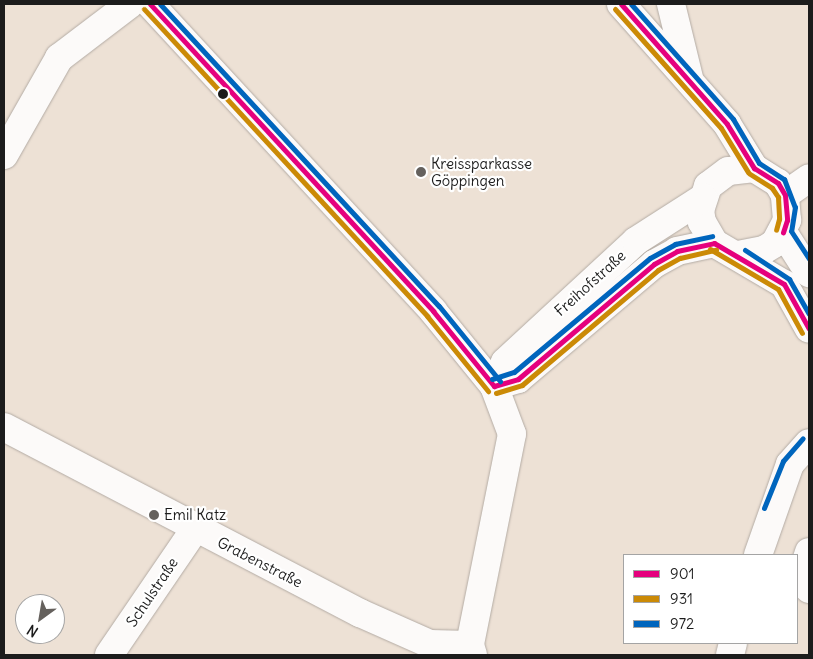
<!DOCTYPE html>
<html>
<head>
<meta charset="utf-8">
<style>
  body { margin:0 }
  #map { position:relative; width:813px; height:659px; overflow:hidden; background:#ede1d5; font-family:Delius,sans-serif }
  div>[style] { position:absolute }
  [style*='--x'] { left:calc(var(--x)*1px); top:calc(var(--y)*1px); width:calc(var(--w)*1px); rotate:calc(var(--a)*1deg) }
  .roads { filter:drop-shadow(0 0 1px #b3aba4) drop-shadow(0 0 1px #b3aba4) }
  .minor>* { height:28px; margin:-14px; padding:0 14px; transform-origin:14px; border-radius:14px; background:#fcfaf9 }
  .bus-1>* { height:5px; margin:-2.5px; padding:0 2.5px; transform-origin:2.5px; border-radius:2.5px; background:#e5007d }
  .bus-2>* { height:5px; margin:-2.5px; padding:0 2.5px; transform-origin:2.5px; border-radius:2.5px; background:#cb8a06 }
  .bus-3>* { height:5px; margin:-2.5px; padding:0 2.5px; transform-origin:2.5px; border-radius:2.5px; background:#0065bd }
  .dots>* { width:14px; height:14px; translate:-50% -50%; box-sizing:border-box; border:2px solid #fff; border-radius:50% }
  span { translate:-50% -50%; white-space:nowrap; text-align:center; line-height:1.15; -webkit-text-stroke:4.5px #fff; paint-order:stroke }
  .poi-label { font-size:15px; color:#1c1c1c }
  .left { translate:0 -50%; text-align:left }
  .street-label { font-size:15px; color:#1c1c1c }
  .frame { position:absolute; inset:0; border:5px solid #1c1c1c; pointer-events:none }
  .legend { position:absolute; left:623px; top:554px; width:175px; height:90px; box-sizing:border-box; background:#fff; border:1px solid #a4a4a4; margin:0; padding:6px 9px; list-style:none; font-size:15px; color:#1c1c1c }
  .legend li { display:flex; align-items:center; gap:10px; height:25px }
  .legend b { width:25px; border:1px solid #a4a4a4 }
  .north { position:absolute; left:15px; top:594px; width:50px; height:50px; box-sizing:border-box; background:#fff; border:1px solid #a4a4a4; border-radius:50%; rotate:212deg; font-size:14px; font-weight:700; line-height:20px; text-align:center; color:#1c1c1c }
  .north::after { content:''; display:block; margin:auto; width:18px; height:22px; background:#65615d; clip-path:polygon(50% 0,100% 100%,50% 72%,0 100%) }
</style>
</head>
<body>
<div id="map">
  <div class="roads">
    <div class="minor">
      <div style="--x:150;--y:4;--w:418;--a:47.3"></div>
      <div style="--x:433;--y:311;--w:97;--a:50.9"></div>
      <div style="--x:494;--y:386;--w:51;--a:69.4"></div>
      <div style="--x:512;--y:434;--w:215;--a:101.3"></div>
      <div style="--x:470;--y:645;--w:10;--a:73"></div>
      <div style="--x:621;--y:4;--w:160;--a:48.5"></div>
      <div style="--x:727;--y:124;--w:52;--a:58.5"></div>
      <div style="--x:671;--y:4;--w:76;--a:76.3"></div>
      <div style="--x:4;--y:155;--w:112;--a:-60.4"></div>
      <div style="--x:59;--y:58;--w:89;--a:-37.3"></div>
      <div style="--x:785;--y:195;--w:29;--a:-35"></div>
      <div style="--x:783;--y:232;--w:49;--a:57.6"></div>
      <div style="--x:738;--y:255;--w:26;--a:-11"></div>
      <div style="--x:764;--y:250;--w:13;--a:-32"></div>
      <div style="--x:775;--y:243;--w:26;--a:-62"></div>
      <div style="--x:787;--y:220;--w:25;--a:-95"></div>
      <div style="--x:785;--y:195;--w:14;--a:-120"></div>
      <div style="--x:778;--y:183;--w:28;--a:-148"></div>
      <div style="--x:754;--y:168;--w:26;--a:173"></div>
      <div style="--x:728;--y:171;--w:25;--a:143"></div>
      <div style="--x:708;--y:186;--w:25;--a:108"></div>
      <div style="--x:700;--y:210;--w:12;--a:81"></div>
      <div style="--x:702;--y:222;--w:24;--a:60"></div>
      <div style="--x:714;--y:243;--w:81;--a:30.4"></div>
      <div style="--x:784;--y:284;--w:51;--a:60.9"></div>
      <div style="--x:494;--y:386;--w:26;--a:-65"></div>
      <div style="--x:505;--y:362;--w:178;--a:-42.7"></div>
      <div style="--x:636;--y:241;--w:80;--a:-32.7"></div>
      <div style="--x:494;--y:386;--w:25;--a:-16"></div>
      <div style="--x:518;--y:379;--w:178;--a:-40.2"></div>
      <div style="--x:654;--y:264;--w:26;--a:-29"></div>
      <div style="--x:677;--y:251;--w:38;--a:-12"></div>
      <div style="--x:4;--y:427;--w:402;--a:27.6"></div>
      <div style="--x:360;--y:613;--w:77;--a:23.9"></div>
      <div style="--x:430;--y:644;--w:40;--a:1.4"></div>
      <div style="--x:809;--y:552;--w:29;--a:108"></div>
      <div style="--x:800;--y:580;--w:13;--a:45"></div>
      <div style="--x:758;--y:555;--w:96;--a:-70.6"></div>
      <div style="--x:790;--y:464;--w:28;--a:-48"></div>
      <div style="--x:109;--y:655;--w:153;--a:-55.7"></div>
      <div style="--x:730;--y:655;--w:12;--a:-76"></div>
    </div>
  </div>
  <div class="bus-1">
    <div style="--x:150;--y:4;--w:418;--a:47.3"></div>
    <div style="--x:433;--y:311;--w:97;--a:50.9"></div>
    <div style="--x:621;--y:4;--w:160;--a:48.5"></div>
    <div style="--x:727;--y:124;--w:52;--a:58.5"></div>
    <div style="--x:754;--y:168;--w:28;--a:32"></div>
    <div style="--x:778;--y:183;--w:14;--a:60"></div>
    <div style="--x:785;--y:195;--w:25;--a:85"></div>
    <div style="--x:787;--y:220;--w:13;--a:108"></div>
    <div style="--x:714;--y:243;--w:81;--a:30.4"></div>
    <div style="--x:784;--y:284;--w:51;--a:60.9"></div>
    <div style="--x:494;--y:386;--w:25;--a:-16"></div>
    <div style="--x:518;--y:379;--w:178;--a:-40.2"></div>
    <div style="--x:654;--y:264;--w:26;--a:-29"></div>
    <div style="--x:677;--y:251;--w:38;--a:-12"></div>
  </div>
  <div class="bus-2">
    <div style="--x:144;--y:9;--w:418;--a:47.3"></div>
    <div style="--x:427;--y:316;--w:97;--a:50.9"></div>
    <div style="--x:615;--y:9;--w:159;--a:48.3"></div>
    <div style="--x:721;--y:128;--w:52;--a:58.5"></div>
    <div style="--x:750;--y:174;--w:26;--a:32"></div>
    <div style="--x:772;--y:188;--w:11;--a:56"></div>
    <div style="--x:778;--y:197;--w:22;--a:87"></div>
    <div style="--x:779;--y:219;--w:11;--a:105"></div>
    <div style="--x:710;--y:249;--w:79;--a:30.5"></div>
    <div style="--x:778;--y:289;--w:50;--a:61.4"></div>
    <div style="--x:496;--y:393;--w:27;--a:-17"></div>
    <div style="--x:522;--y:385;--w:178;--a:-40.2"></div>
    <div style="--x:658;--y:270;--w:25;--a:-29"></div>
    <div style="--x:680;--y:258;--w:37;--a:-13"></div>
  </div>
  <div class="bus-3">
    <div style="--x:160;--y:4;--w:411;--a:47.3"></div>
    <div style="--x:439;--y:306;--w:97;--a:50.9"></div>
    <div style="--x:631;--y:4;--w:154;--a:48.4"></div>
    <div style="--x:733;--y:119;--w:51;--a:59.4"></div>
    <div style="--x:759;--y:163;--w:30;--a:33"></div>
    <div style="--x:784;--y:179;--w:30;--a:69"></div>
    <div style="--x:795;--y:207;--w:24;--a:99"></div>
    <div style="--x:791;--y:231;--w:33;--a:57"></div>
    <div style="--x:745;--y:250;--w:53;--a:33.4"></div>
    <div style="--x:789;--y:279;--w:40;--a:60.3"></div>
    <div style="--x:492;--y:379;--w:23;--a:-18"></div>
    <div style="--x:514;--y:372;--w:177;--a:-40"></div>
    <div style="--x:650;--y:258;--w:29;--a:-29"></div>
    <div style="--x:675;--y:244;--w:38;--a:-12"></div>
    <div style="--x:764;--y:508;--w:51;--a:-68"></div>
    <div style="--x:783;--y:461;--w:30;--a:-49"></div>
  </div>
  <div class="dots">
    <div style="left:223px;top:94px;background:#1c1c1c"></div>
    <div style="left:421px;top:172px;background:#65615d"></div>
    <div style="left:154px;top:515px;background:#65615d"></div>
  </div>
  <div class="poi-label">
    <span class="left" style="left:431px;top:172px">Kreissparkasse<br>Göppingen</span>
    <span class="left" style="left:164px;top:515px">Emil Katz</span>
  </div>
  <div class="street-label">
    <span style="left:590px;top:283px;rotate:-42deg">Freihofstraße</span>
    <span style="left:260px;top:562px;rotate:27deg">Grabenstraße</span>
    <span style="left:152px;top:592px;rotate:-56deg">Schulstraße</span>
  </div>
  <div class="frame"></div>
  <ul class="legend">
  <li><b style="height:6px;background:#e5007d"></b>901</li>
  <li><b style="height:6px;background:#cb8a06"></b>931</li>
  <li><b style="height:6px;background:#0065bd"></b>972</li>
  </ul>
  <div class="north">N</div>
</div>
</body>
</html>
